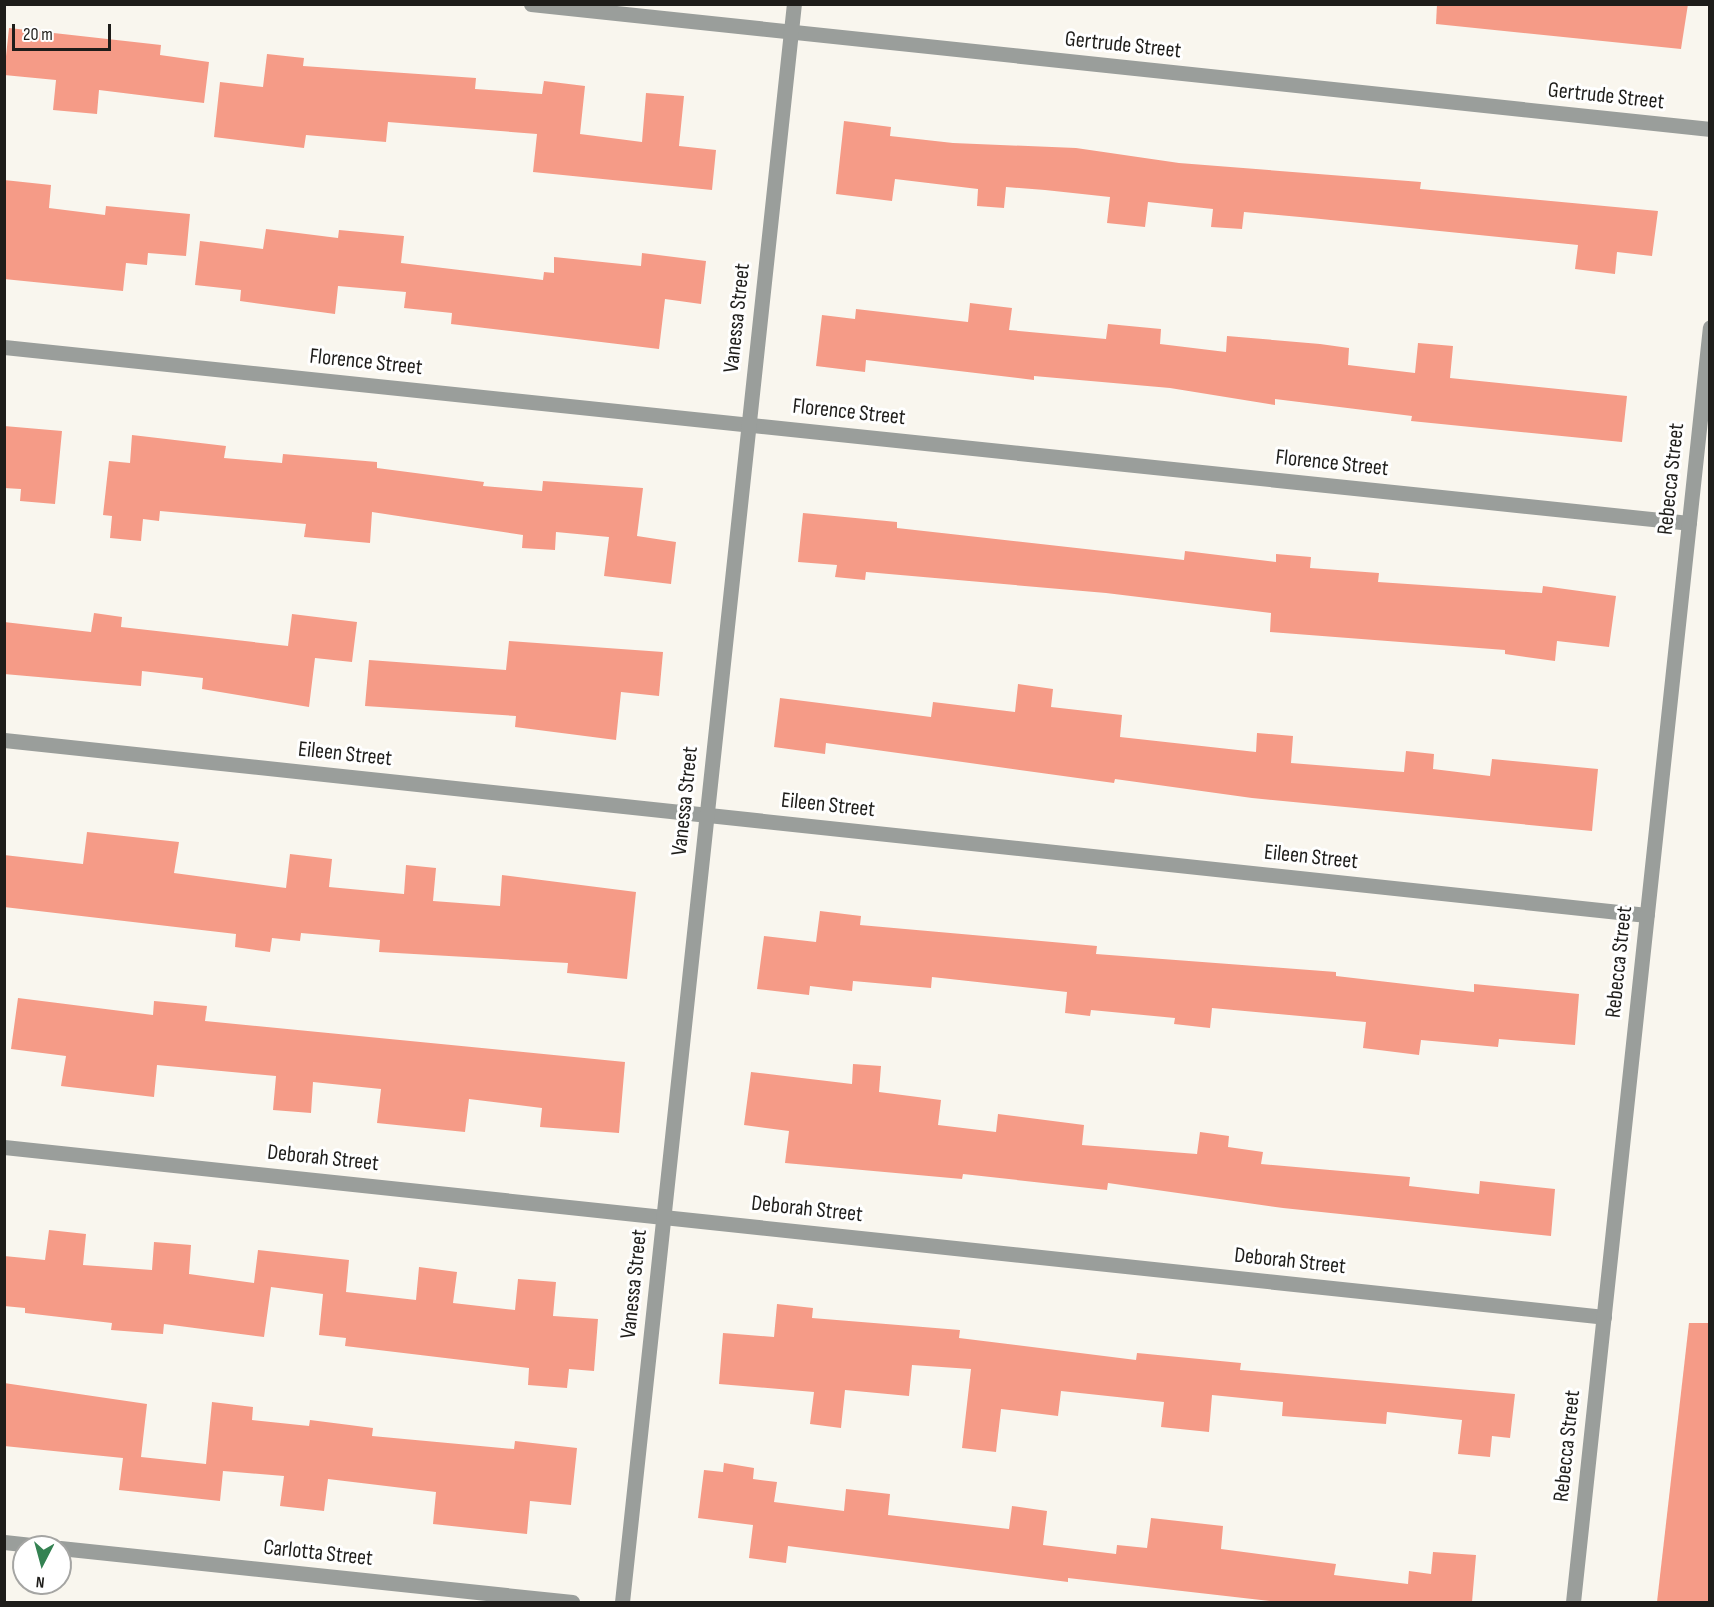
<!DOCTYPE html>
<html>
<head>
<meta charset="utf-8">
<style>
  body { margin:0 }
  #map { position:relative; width:1714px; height:1607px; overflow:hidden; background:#f9f6ee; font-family:"Sofia Sans Condensed",sans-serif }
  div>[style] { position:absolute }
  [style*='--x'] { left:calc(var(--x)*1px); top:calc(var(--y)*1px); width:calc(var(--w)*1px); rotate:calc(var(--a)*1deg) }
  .building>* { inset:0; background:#f59b87 }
  .minor>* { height:15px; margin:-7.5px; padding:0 7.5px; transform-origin:7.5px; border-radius:7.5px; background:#9a9e9b }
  span { translate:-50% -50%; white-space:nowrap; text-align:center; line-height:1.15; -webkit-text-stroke:6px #fff; paint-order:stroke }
  .street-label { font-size:22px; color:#1e1d1a }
  .frame { position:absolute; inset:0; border:6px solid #1e1d1a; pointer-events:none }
  .north { position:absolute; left:12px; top:1535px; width:60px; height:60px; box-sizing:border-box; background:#fff; border:2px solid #a5a5a3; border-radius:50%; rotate:186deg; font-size:16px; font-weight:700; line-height:24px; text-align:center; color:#1e1d1a }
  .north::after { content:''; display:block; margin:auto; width:21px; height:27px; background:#348252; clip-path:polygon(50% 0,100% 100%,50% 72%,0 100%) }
  .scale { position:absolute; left:12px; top:24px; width:99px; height:27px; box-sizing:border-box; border:3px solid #1e1d1a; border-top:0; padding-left:8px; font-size:18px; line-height:21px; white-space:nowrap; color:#1e1d1a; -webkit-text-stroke:4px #fff; paint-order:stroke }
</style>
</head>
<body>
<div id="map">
  <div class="building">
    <div style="clip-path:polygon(1437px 4px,1688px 4px,1681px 49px,1436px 24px)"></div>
    <div style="clip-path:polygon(9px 28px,161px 45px,160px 55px,209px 62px,204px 103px,99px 90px,97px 114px,53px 110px,56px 80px,4px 75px)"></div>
    <div style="clip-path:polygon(267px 54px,304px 58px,303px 66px,476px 78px,475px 89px,542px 94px,544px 81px,585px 86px,580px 134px,642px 142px,646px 93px,684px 96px,679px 146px,716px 150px,712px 190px,533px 172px,537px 134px,388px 122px,386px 142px,306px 135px,304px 148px,214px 137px,220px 82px,263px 87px)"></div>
    <div style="clip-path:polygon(844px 121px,891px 127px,890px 136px,953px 143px,1076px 148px,1179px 163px,1421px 182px,1420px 189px,1658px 211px,1652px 256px,1617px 252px,1615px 274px,1575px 269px,1578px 245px,1311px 218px,1244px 212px,1242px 229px,1211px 227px,1213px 209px,1148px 202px,1145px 227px,1107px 223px,1110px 197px,1045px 190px,1006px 187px,1004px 208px,977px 206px,978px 189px,895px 179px,892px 201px,836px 194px)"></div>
    <div style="clip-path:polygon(4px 180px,51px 185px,49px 208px,105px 215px,106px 206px,190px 214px,186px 256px,148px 253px,147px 265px,126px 263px,123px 291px,4px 279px)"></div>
    <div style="clip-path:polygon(266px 229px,338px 238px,339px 230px,404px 236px,401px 263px,543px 280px,544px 272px,554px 273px,554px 257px,641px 266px,642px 253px,706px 261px,701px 304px,665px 299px,659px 349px,451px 324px,452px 313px,404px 308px,406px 292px,338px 286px,335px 314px,240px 301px,241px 290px,195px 285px,200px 241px,263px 249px)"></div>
    <div style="clip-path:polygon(970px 303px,1012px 308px,1009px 330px,1106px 339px,1108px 324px,1161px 329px,1160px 344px,1226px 352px,1227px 336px,1320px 344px,1349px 348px,1348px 365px,1415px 373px,1418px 343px,1453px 346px,1450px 378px,1627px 396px,1622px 442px,1411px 421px,1412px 416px,1275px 399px,1275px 405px,1170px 388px,1034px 376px,1034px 380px,866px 360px,865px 372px,816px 366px,822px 315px,855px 319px,856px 309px,968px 322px)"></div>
    <div style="clip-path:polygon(4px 426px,62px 431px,55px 504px,20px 501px,21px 489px,4px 488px)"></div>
    <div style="clip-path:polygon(132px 435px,226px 446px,224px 458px,282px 463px,283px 454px,377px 462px,377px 468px,484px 482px,483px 486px,542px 491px,543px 481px,643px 488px,637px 536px,676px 542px,671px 584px,604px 576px,609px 537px,556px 532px,555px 550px,522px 548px,523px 535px,372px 512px,370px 543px,304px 537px,306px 524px,160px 511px,159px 521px,143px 519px,141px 541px,110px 538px,112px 516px,103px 515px,109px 461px,130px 463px)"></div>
    <div style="clip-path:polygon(803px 513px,897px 522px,897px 528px,1184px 560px,1185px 551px,1276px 562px,1276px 554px,1311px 557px,1310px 568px,1379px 573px,1378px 582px,1542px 593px,1543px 586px,1616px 596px,1609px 647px,1557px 641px,1555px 661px,1505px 654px,1505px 650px,1270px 632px,1271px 613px,1106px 593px,866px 572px,865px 580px,835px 577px,837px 565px,798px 562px)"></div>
    <div style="clip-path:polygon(94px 613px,122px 617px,121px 627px,288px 646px,292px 614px,357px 622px,352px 662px,315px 658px,309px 707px,202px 689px,203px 678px,142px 671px,141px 686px,4px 674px,4px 622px,91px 632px)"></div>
    <div style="clip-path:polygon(509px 641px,663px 652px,659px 696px,621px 692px,616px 740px,515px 727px,516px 716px,365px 706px,369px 660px,506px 670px)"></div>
    <div style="clip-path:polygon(1018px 684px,1053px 689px,1051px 707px,1122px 715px,1120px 737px,1256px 752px,1257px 733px,1293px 736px,1291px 763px,1404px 772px,1406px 751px,1434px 754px,1433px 769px,1490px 776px,1492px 759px,1598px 769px,1592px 831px,1252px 798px,1115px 779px,1114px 783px,826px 743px,825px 754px,774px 747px,780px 698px,931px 717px,933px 702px,1015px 712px)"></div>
    <div style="clip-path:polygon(87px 832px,179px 842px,174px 873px,286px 888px,290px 854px,332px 859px,329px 887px,404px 894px,406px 865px,436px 868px,433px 901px,500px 906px,502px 875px,636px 892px,627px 979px,567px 973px,568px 963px,379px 952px,380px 940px,301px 933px,300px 941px,272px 938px,270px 952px,235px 947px,236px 934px,4px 907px,4px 855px,83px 864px)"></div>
    <div style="clip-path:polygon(820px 911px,861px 916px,860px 925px,1097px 946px,1096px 954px,1336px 972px,1336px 976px,1474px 992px,1474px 984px,1579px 994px,1575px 1045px,1499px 1039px,1498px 1047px,1421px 1040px,1419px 1055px,1363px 1048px,1366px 1022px,1212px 1008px,1210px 1028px,1174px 1024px,1175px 1018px,1091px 1010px,1090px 1016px,1065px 1013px,1067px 992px,932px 977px,931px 988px,853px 981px,852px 991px,810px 986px,809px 995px,757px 989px,764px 936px,816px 942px)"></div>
    <div style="clip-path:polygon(18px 998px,153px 1015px,154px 1001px,207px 1006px,205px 1021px,625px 1062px,619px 1133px,540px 1127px,542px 1108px,469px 1099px,465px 1132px,377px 1123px,381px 1089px,313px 1082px,311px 1113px,273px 1110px,276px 1076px,157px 1065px,154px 1097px,61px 1086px,66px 1056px,11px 1049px)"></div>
    <div style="clip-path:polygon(853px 1064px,881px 1066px,879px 1092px,941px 1100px,938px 1125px,996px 1132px,998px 1114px,1084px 1125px,1082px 1145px,1197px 1154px,1200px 1132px,1229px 1136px,1228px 1147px,1263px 1152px,1261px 1164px,1410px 1177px,1409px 1186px,1479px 1194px,1480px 1181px,1555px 1189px,1551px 1236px,1283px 1208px,1108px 1183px,1107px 1190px,963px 1174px,962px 1179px,785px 1163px,789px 1131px,744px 1125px,751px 1072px,852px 1084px)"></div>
    <div style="clip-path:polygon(49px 1230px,86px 1234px,83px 1265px,152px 1270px,154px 1242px,191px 1245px,189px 1274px,254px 1283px,258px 1250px,349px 1260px,346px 1292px,416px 1300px,419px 1267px,457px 1272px,453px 1303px,515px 1310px,518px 1279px,556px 1282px,553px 1316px,598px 1319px,594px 1371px,569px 1369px,567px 1388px,528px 1385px,529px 1368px,345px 1346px,346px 1338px,319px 1335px,323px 1294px,271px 1287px,264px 1337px,164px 1324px,163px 1334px,111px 1330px,112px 1323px,25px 1313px,25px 1308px,4px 1306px,4px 1256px,45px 1260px)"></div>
    <div style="clip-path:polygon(777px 1304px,813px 1308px,812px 1318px,960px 1330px,959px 1338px,1136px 1360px,1137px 1353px,1241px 1363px,1240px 1370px,1515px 1394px,1510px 1438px,1492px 1436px,1490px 1457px,1458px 1454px,1462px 1420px,1387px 1412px,1386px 1424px,1282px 1416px,1283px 1402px,1212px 1395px,1209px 1432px,1161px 1427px,1164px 1402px,1061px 1391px,1058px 1416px,1001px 1409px,996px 1452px,962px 1448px,971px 1369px,912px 1365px,909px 1396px,845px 1390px,841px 1428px,810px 1424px,814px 1392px,719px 1384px,723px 1333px,774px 1337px)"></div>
    <div style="clip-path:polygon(1689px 1323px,1710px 1323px,1710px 1602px,1657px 1602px)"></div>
    <div style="clip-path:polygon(4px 1383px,147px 1404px,141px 1457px,206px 1464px,212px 1402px,253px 1407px,252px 1420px,309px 1426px,310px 1420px,373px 1428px,372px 1436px,514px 1449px,515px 1441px,577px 1448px,571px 1505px,530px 1501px,527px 1534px,433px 1524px,436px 1492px,328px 1479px,324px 1511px,280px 1506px,284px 1476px,223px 1471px,220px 1501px,119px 1490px,123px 1458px,4px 1446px)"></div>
    <div style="clip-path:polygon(724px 1463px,754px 1468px,753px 1479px,777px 1482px,774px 1502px,844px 1511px,846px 1489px,890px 1494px,888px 1515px,1009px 1529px,1012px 1506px,1047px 1511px,1043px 1545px,1116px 1554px,1117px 1545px,1147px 1548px,1151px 1518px,1223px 1526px,1221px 1549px,1336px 1564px,1334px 1575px,1408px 1584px,1409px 1571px,1431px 1574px,1433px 1552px,1476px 1555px,1472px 1602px,1279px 1602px,1068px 1578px,1068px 1582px,788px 1546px,786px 1563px,749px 1558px,753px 1525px,698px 1518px,704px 1470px,723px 1472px)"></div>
  </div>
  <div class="minor">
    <div style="--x:531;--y:4;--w:1186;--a:6.05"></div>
    <div style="--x:4;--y:347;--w:1694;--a:5.96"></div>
    <div style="--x:4;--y:740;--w:1652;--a:6.08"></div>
    <div style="--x:4;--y:1147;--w:1609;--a:6.06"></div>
    <div style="--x:4;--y:1542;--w:46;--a:6.2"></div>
    <div style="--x:60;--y:1548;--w:515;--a:6.02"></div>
    <div style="--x:622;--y:1602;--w:1607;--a:-83.86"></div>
    <div style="--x:1573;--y:1602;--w:1282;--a:-83.87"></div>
  </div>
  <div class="street-label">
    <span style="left:1123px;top:45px;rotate:6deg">Gertrude Street</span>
    <span style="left:1606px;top:96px;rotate:6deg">Gertrude Street</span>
    <span style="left:737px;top:318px;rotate:-84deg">Vanessa Street</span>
    <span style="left:366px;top:362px;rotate:6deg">Florence Street</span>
    <span style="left:849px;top:412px;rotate:6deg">Florence Street</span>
    <span style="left:1332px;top:463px;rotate:6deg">Florence Street</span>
    <span style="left:1671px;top:479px;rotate:-84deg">Rebecca Street</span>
    <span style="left:345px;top:754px;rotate:6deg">Eileen Street</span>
    <span style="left:685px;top:801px;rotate:-84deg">Vanessa Street</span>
    <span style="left:828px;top:805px;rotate:6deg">Eileen Street</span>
    <span style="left:1311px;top:857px;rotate:6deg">Eileen Street</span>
    <span style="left:1619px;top:962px;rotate:-84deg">Rebecca Street</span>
    <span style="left:323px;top:1158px;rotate:6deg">Deborah Street</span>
    <span style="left:807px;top:1209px;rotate:6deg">Deborah Street</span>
    <span style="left:1290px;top:1261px;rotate:6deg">Deborah Street</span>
    <span style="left:634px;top:1284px;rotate:-84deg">Vanessa Street</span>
    <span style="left:1567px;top:1446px;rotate:-84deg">Rebecca Street</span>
    <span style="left:318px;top:1553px;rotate:6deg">Carlotta Street</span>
  </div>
  <div class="frame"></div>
  <div class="north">N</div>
  <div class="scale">20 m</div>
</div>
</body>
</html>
